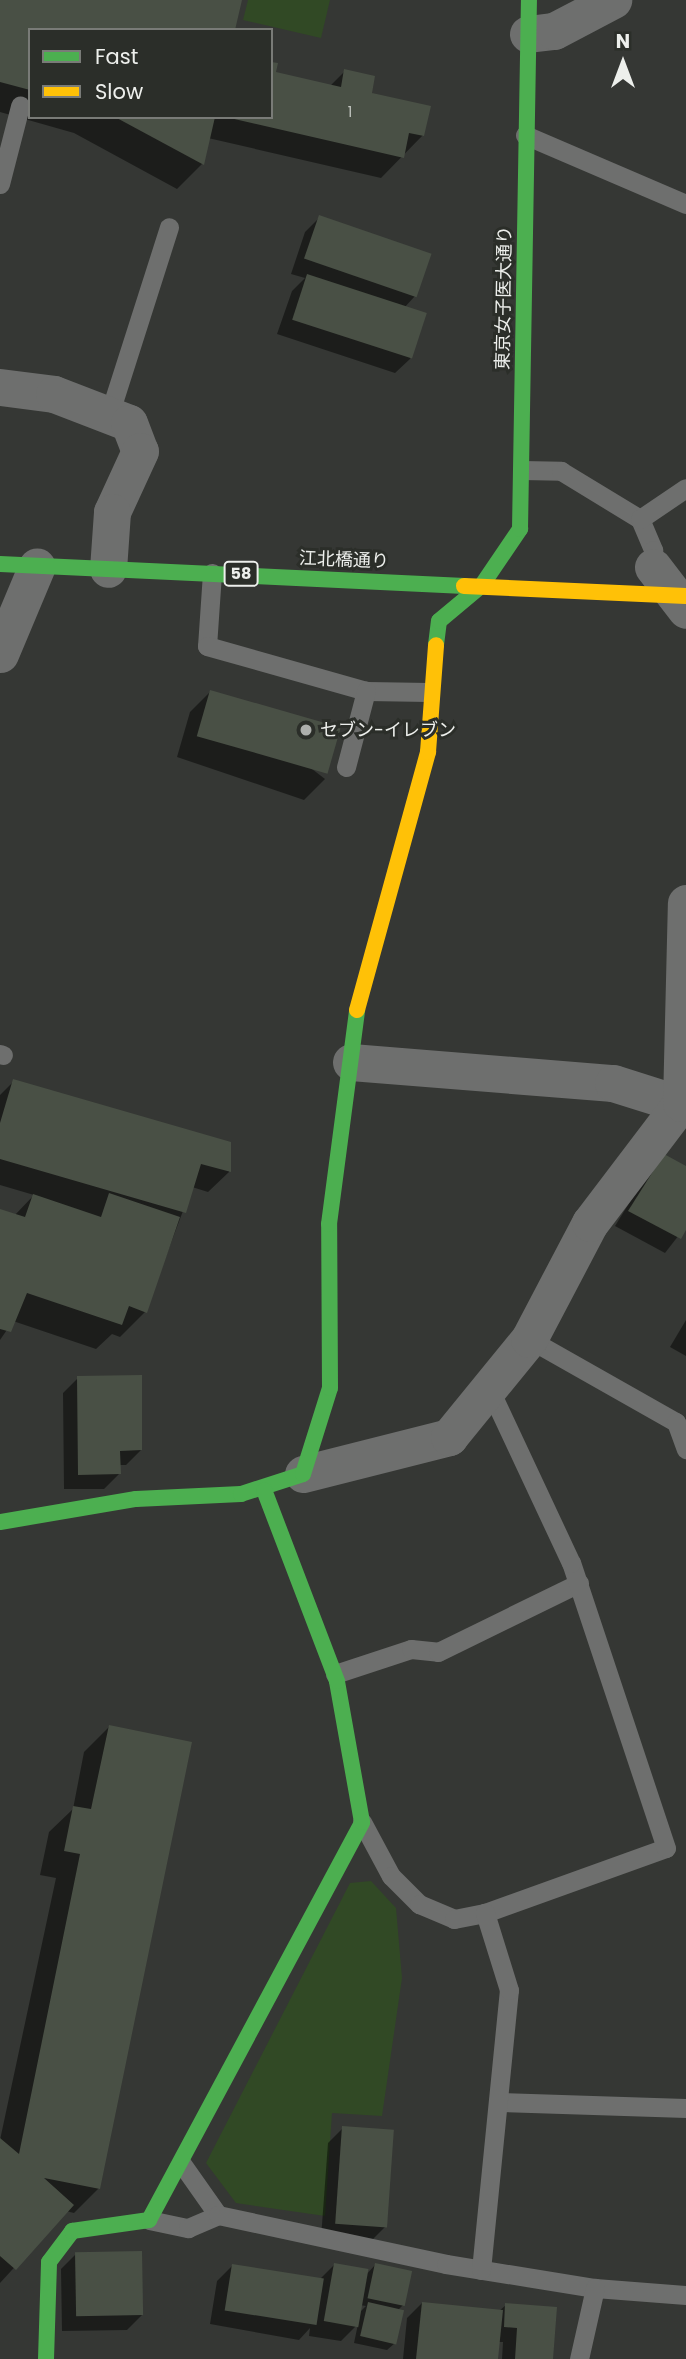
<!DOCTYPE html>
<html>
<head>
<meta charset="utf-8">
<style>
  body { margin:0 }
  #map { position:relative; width:686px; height:2359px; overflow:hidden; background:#353734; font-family:Poppins,"Noto Sans JP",sans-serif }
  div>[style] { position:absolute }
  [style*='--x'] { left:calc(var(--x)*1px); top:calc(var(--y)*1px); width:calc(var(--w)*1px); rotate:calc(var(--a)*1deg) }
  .green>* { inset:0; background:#314925 }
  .shadow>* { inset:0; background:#0007 }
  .building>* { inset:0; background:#495045; transform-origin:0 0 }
  .lane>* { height:19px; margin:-9.5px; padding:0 9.5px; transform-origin:9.5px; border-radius:9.5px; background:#6e6f6e }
  .street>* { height:37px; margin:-18.5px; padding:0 18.5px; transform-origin:18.5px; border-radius:18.5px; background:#6e6f6e }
  .fast>* { height:16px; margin:-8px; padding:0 8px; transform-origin:8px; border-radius:8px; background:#4caf50 }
  .slow>* { height:16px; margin:-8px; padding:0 8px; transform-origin:8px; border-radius:8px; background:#ffc107 }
  .dots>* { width:19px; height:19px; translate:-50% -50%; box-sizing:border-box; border:4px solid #2b2e29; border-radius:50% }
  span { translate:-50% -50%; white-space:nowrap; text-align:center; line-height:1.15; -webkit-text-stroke:6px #2b2e29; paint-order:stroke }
  .number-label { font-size:14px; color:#c4c7c2 }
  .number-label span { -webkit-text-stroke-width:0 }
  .shield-label span { padding:2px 5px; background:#2b2e29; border:2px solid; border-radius:5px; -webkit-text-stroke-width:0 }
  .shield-label { font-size:16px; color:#edefec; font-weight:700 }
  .street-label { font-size:18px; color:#edefec }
  .poi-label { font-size:18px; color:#edefec }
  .left { translate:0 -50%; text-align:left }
  .legend { position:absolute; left:28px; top:28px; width:245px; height:91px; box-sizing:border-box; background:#2b2e29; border:2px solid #797b77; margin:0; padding:9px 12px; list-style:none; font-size:21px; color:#edefec }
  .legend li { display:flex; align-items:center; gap:14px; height:35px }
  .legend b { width:35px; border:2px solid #797b77 }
  .north { position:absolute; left:588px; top:28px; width:70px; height:70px; -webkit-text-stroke:5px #2b2e29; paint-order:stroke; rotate:0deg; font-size:19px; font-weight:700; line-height:28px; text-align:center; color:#edefec }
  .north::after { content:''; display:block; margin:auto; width:24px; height:32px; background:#edefec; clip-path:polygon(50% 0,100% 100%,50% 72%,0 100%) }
</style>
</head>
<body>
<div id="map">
  <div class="green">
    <div style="clip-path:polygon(248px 0,330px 0,321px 38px,243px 20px)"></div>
    <div style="clip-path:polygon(371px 1881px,396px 1908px,402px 1978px,382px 2116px,332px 2113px,325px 2216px,236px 2203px,206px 2163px,350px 1883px)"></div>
  </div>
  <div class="shadow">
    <div style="clip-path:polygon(0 0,240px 0,30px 30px,30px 117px,271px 117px,273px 73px,330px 86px,345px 71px,423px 135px,381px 178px,208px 138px,202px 164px,177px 189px,74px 133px,0 112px)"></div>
    <div style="clip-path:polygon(320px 217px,415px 296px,404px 308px,425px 315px,410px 359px,395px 373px,277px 334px,292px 291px,305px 278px,291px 274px,305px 232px)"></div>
    <div style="clip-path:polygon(211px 691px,325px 779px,304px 800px,177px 757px,190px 712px)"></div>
    <div style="clip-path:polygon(14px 1081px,229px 1144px,229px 1172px,208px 1192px,192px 1187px,145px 1312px,120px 1337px,112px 1334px,96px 1349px,13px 1321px,0 1340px,0 1211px,14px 1216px,34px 1195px,0 1185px,0 1095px)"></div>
    <div style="clip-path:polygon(664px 1156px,686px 1168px,686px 1226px,665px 1253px,615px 1226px,649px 1171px)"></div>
    <div style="clip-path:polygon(686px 1320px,686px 1356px,670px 1347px)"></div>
    <div style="clip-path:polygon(78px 1378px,141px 1450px,126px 1465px,119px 1465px,119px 1474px,104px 1489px,64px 1489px,63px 1393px)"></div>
    <div style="clip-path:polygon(109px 1727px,99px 2188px,74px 2213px,66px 2211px,0 2283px,0 2140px,56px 1878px,40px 1875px,49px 1832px,73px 1809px,84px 1752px)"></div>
    <div style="clip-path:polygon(343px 2128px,386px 2226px,371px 2241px,321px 2238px,328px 2143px)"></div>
    <div style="clip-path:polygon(76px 2254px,142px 2315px,127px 2330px,62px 2331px,61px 2269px)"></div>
    <div style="clip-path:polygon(evenodd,334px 2265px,365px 2276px,375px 2265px,403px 2305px,398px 2310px,395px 2343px,387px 2350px,354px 2343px,358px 2324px,341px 2341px,309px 2336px,310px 2328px,299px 2340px,210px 2324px,217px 2281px,232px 2266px,319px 2280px,334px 2265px,360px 2305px,366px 2306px,358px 2314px,360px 2305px)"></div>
    <div style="clip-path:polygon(422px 2303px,499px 2311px,506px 2305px,552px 2359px,502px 2359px,503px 2342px,498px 2342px,496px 2359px,403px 2359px,407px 2318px)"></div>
  </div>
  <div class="building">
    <div style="clip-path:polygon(0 0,242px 0,235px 30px,30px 30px,30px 90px,0 82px)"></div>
    <div style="clip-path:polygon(271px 62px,278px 63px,276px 72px,341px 87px,344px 69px,375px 76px,372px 93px,431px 106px,424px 136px,409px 133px,404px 158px,230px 118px,271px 117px)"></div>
    <div style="clip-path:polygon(115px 117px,215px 117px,204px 165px)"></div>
    <div style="left:319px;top:215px;width:119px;height:46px;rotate:19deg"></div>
    <div style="left:307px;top:274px;width:126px;height:48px;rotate:18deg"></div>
    <div style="left:210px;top:690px;width:136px;height:48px;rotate:16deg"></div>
    <div style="clip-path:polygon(13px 1079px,231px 1142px,231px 1172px,201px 1164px,186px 1213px,0 1159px,0 1123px)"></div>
    <div style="clip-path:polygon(664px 1154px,686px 1166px,686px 1230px,681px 1239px,628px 1211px)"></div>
    <div style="clip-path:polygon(109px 1193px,180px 1217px,147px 1313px,129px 1306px,122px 1325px,27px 1293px,11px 1332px,0 1329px,0 1209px,25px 1217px,33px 1194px,101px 1217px)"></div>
    <div style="clip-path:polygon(142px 1375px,142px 1450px,120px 1451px,121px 1474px,78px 1475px,77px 1376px)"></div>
    <div style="clip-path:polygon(109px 1725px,192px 1742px,100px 2189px,44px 2178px,74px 2205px,16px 2270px,0 2256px,0 2138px,19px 2154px,80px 1854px,64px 1851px,73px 1806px,91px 1809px)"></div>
    <div style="left:342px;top:2126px;width:52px;height:98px;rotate:4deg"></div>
    <div style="left:142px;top:2251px;width:64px;height:67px;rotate:89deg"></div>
    <div style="left:334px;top:2263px;width:35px;height:59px;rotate:10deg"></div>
    <div style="left:375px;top:2263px;width:38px;height:36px;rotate:12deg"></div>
    <div style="left:232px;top:2264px;width:93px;height:47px;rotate:9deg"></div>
    <div style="left:368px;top:2302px;width:37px;height:35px;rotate:13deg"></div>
    <div style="clip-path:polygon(422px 2302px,503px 2310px,498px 2359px,416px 2359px)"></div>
    <div style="clip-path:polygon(505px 2303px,557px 2307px,553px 2359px,515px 2359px,517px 2328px,504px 2327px)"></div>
  </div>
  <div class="lane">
    <div style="--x:525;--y:135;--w:175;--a:23.2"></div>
    <div style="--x:0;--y:184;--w:81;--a:-75.6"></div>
    <div style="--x:110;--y:412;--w:194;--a:-72.3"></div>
    <div style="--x:522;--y:470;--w:39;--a:1"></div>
    <div style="--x:561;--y:471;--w:92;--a:31.3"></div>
    <div style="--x:640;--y:519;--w:34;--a:67"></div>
    <div style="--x:653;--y:550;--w:17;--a:90"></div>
    <div style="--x:640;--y:519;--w:55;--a:-34"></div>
    <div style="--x:212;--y:573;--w:73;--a:93.9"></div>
    <div style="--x:207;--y:646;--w:165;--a:15.8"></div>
    <div style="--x:366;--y:691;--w:63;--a:0.9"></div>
    <div style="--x:346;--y:767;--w:79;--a:-75.3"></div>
    <div style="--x:0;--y:1054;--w:3;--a:18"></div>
    <div style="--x:529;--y:1339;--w:169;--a:29.5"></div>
    <div style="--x:676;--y:1422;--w:29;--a:70"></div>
    <div style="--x:335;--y:1674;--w:80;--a:-18.2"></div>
    <div style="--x:411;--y:1649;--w:27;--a:6"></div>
    <div style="--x:438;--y:1652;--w:157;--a:-26.1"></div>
    <div style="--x:362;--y:1822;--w:61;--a:61.8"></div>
    <div style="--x:391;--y:1876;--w:40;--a:45"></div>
    <div style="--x:419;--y:1904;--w:38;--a:23"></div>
    <div style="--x:454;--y:1919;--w:32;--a:-11"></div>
    <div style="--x:485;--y:1913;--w:192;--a:-19.8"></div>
    <div style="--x:666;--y:1848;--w:300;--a:-108.4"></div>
    <div style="--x:571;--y:1563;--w:191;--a:-115.1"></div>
    <div style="--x:498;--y:2102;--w:188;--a:1.8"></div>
    <div style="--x:182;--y:2164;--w:62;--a:54.8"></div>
    <div style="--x:149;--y:2220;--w:40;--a:12"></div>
    <div style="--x:188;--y:2228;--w:33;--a:-23"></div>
    <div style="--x:218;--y:2215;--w:233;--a:12.1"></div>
    <div style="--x:446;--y:2264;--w:151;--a:9.2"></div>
    <div style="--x:595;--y:2288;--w:91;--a:4.4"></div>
    <div style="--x:481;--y:2270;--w:281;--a:-84.3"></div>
    <div style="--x:509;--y:1990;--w:81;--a:-107.3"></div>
    <div style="--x:579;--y:2359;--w:73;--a:-77.3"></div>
  </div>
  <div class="street">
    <div style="--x:528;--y:34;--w:26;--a:-7"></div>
    <div style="--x:554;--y:31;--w:67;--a:-27.7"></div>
    <div style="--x:0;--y:387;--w:54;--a:7.4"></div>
    <div style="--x:54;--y:394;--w:80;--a:21.1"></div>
    <div style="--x:129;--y:423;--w:30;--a:69"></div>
    <div style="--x:140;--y:451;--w:67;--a:114.7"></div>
    <div style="--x:112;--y:512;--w:57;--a:94"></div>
    <div style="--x:653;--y:567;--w:54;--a:52.5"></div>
    <div style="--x:0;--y:654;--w:95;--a:-67.2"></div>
    <div style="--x:351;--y:1062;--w:263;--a:4.6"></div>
    <div style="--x:613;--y:1083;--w:77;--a:17.5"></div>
    <div style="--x:303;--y:1474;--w:151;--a:-14.2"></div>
    <div style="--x:449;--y:1437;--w:127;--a:-50.8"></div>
    <div style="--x:529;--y:1339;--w:131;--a:-62.3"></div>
    <div style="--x:590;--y:1223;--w:151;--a:-52.8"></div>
    <div style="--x:681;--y:1103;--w:200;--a:-88.6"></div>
  </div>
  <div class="fast">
    <div style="--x:0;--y:564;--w:465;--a:2.7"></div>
    <div style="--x:436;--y:645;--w:24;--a:-83"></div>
    <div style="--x:439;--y:621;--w:56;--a:-39.9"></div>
    <div style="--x:482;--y:585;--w:68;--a:-55.8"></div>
    <div style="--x:520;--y:529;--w:529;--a:-89.03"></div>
    <div style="--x:0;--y:1522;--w:138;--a:-9.6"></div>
    <div style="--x:136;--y:1499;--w:105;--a:-2.7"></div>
    <div style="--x:241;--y:1494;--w:65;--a:-17.9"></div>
    <div style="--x:303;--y:1474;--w:90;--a:-72.6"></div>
    <div style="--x:330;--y:1388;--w:164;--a:-90.3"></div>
    <div style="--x:329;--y:1224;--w:216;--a:-82.5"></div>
    <div style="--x:46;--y:2359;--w:97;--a:-88.2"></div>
    <div style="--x:49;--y:2262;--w:39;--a:-53"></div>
    <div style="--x:72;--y:2231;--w:78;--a:-8.1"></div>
    <div style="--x:149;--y:2220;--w:451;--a:-61.8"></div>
    <div style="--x:362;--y:1822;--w:143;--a:-100.1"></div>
    <div style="--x:337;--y:1681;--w:204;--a:-110.9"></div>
  </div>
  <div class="slow">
    <div style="--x:464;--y:586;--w:222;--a:2.6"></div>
    <div style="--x:357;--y:1010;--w:268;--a:-74.6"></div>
    <div style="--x:428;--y:752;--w:107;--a:-85.7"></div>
  </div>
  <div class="dots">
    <div style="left:306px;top:730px;background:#adafac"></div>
  </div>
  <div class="number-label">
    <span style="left:350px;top:112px">1</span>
  </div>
  <div class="shield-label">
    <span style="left:241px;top:574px">58</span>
  </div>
  <div class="street-label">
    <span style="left:504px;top:298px;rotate:-89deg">東京女子医大通り</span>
    <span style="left:344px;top:560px;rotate:2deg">江北橋通り</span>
  </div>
  <div class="poi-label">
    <span class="left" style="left:320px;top:730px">セブン-イレブン</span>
  </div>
  <ul class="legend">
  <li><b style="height:9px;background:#4caf50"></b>Fast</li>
  <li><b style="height:9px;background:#ffc107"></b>Slow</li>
  </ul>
  <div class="north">N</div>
</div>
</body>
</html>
